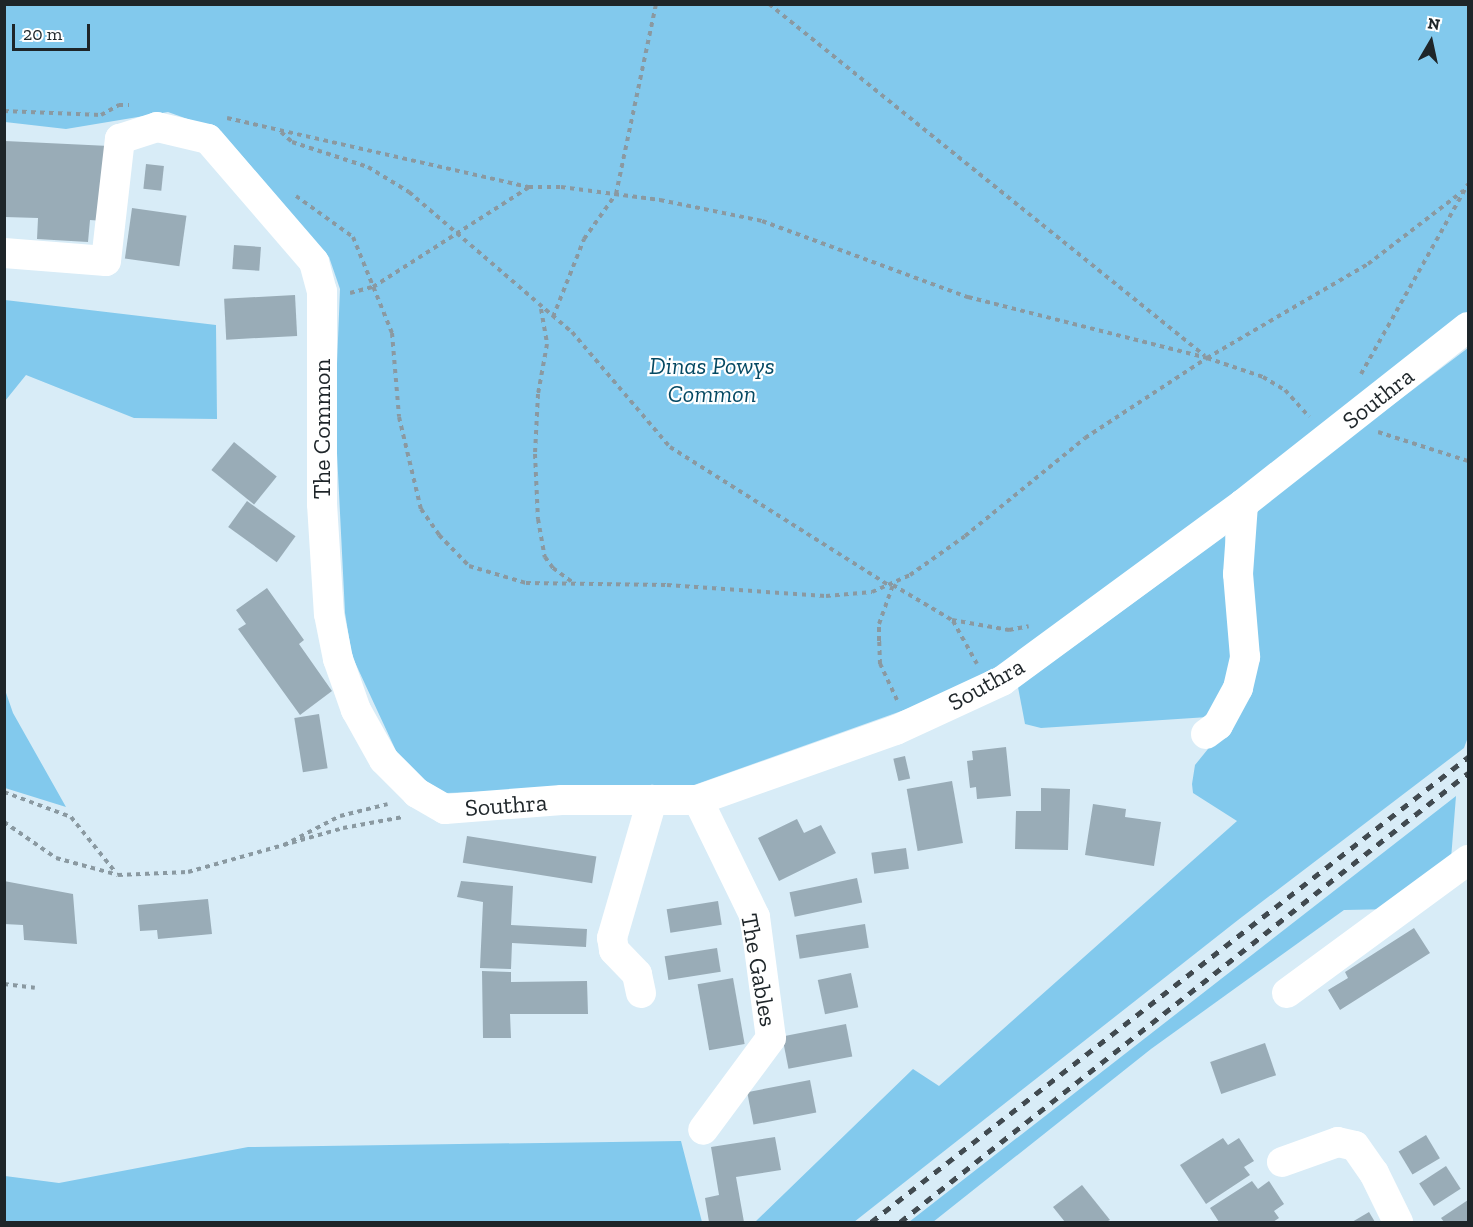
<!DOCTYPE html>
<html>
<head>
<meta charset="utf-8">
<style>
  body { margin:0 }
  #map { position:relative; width:1473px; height:1227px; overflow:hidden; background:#d8ecf7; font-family:"Zilla Slab",serif }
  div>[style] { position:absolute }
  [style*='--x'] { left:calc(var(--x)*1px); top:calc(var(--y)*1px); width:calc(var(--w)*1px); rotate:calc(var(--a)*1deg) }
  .green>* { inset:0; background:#82c9ed }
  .building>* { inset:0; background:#99acb7; transform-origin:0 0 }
  .path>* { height:4px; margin-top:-2px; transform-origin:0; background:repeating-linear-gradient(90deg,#8a99a1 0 4.5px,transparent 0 9px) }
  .minor>* { height:30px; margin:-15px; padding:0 15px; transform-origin:15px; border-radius:15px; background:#fff }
  .rail>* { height:4.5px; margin-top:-2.25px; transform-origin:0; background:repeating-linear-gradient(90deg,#414a50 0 8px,transparent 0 16px) }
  span { translate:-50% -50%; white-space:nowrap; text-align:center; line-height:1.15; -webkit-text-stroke:4.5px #fff; paint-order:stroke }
  .park-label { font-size:24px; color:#054963; font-style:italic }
  .street-label { font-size:24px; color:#1e2529 }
  .frame { position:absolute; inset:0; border:6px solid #1e2529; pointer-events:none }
  .north { position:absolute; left:1401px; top:12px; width:60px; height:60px; -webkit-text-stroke:4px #fff; paint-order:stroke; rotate:9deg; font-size:16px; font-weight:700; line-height:24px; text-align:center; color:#1e2529 }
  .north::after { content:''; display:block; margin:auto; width:21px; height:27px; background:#1e2529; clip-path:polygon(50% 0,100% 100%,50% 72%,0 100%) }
  .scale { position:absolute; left:12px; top:24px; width:78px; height:27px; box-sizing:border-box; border:3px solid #1e2529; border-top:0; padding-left:8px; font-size:18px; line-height:21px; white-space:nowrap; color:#1e2529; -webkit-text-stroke:4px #fff; paint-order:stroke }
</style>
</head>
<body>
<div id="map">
  <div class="green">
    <div style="clip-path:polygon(5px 5px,1468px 5px,1468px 315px,1139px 571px,977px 684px,694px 785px,446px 793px,422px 779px,397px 753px,352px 656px,345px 613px,335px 413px,340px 289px,329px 257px,221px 131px,168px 112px,66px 129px,5px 122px)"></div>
    <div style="clip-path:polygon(5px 300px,216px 325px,217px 419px,134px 418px,26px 375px,5px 401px)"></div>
    <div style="clip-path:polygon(1468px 348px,1468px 737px,1464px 748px,1238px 920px,854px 1222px,755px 1222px,913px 1069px,939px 1086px,1237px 821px,1193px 793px,1192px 784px,1195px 765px,1229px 723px,1249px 534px,1260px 505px)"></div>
    <div style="clip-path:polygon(1225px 536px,1237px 660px,1208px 717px,1041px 728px,1025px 724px,1018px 687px)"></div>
    <div style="clip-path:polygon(4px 687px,13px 713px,66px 807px,5px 788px)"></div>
    <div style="clip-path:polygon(1456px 796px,1451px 859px,1395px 909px,1344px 910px,1151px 1049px,933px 1222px,909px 1222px)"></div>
    <div style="clip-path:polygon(681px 1141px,702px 1222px,5px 1222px,5px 1176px,59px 1183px,248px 1147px)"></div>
  </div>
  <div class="building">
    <div style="clip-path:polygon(5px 141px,109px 146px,104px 221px,90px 220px,88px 242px,37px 239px,38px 218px,5px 217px)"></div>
    <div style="left:146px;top:164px;width:18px;height:25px;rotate:6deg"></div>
    <div style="left:132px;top:208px;width:55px;height:51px;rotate:8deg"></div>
    <div style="left:234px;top:245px;width:27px;height:24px;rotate:4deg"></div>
    <div style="left:295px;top:295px;width:41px;height:71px;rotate:87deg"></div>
    <div style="left:234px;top:442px;width:55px;height:36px;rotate:39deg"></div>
    <div style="left:247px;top:501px;width:60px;height:32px;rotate:36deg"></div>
    <div style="clip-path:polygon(267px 588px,304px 640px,299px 644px,332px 691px,300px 715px,238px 629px,246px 624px,236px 610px)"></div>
    <div style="left:319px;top:714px;width:55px;height:25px;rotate:81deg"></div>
    <div style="clip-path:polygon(1006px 747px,1011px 796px,977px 799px,976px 787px,970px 788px,967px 761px,973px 760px,972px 751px)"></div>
    <div style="left:905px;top:756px;width:23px;height:12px;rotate:77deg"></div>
    <div style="left:952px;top:781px;width:63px;height:46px;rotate:80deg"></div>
    <div style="clip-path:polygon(1041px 788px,1070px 789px,1068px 850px,1015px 849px,1016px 811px,1041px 811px)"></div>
    <div style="clip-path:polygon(1093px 804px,1126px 809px,1125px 817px,1161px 822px,1154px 866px,1085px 855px)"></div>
    <div style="clip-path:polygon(797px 819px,804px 833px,821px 825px,836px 853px,779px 881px,758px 838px)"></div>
    <div style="left:467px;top:836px;width:131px;height:27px;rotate:9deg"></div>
    <div style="left:906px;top:848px;width:21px;height:35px;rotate:82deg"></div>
    <div style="left:857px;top:878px;width:25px;height:69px;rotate:78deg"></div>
    <div style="clip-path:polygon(4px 881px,73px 894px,77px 944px,24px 940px,23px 925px,4px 924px)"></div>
    <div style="clip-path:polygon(461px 881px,513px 886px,511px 925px,587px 929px,586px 947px,512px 943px,511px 969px,480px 968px,483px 902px,457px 897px)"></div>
    <div style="clip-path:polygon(208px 899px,212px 934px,158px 939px,157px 930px,140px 931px,138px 905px)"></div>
    <div style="left:718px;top:901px;width:24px;height:52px;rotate:81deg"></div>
    <div style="left:865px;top:924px;width:24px;height:70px;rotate:81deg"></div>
    <div style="clip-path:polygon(1414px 928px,1430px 953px,1340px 1010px,1328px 990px,1348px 978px,1345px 972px)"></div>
    <div style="left:717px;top:948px;width:24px;height:53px;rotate:81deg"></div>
    <div style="clip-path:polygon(482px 971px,511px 972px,511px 982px,587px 981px,588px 1014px,510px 1014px,511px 1038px,483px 1038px)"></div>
    <div style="left:851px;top:973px;width:35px;height:34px;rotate:78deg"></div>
    <div style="left:733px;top:978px;width:67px;height:36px;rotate:80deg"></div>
    <div style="left:846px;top:1024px;width:33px;height:65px;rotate:79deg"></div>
    <div style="left:1265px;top:1043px;width:34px;height:58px;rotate:71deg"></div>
    <div style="left:810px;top:1080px;width:33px;height:64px;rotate:79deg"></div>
    <div style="left:1426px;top:1135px;width:27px;height:32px;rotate:59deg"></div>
    <div style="clip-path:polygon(775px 1137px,781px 1170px,736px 1177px,744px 1222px,709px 1222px,705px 1198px,719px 1195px,711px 1147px)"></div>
    <div style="clip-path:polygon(1223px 1138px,1228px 1145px,1239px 1138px,1254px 1161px,1244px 1167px,1250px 1175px,1206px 1204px,1180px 1165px)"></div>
    <div style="left:1446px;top:1166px;width:27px;height:32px;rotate:57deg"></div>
    <div style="clip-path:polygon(1252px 1181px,1258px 1189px,1269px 1181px,1284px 1204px,1274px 1211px,1279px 1218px,1273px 1222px,1219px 1222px,1210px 1208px)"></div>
    <div style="clip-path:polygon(1082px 1185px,1110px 1220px,1106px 1222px,1065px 1222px,1053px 1207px)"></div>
    <div style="clip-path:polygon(1468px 1200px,1468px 1222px,1444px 1222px,1441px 1218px)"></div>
    <div style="clip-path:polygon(1369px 1212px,1375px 1222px,1352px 1222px)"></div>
  </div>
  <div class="path">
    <div style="--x:769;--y:4;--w:560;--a:38.92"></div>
    <div style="--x:4;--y:111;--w:97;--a:2.4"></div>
    <div style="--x:101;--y:115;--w:21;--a:-29"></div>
    <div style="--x:119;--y:105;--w:10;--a:0"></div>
    <div style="--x:227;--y:118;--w:310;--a:12.9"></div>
    <div style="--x:529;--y:187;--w:32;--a:0"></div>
    <div style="--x:561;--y:187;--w:100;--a:7.5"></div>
    <div style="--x:660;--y:200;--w:104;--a:11.6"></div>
    <div style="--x:762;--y:221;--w:220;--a:20.3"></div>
    <div style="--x:968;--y:297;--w:247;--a:14.3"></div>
    <div style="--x:1207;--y:358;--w:59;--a:18.7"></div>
    <div style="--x:1263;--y:377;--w:26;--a:31"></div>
    <div style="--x:1285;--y:390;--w:36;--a:48"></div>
    <div style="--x:281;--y:132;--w:15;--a:42"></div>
    <div style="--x:292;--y:142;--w:80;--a:18.2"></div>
    <div style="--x:368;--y:167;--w:48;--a:31.4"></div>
    <div style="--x:409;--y:192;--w:215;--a:40.7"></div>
    <div style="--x:572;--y:332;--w:151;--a:49.6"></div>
    <div style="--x:670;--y:447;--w:260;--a:32.3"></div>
    <div style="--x:296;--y:196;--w:70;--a:35.7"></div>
    <div style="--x:353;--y:237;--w:104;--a:67.9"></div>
    <div style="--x:392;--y:333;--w:84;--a:85.2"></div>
    <div style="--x:399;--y:417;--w:95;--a:76.6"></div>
    <div style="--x:421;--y:509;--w:32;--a:55"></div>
    <div style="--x:439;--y:535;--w:43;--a:45.9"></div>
    <div style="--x:469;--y:566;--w:59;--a:16.6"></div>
    <div style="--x:526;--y:583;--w:141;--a:0.8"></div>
    <div style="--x:667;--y:585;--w:159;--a:4"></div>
    <div style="--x:826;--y:596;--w:46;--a:-5"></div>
    <div style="--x:872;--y:592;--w:42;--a:-24.1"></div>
    <div style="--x:910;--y:575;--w:67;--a:-35.3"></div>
    <div style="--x:965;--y:536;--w:155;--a:-39.2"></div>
    <div style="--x:1085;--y:438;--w:146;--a:-33.3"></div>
    <div style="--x:1207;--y:358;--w:186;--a:-30.3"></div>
    <div style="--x:1368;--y:264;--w:120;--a:-37.5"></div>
    <div style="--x:350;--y:293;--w:24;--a:-15"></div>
    <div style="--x:373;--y:287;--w:184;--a:-32.6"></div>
    <div style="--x:541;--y:309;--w:36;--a:80"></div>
    <div style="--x:547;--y:344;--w:51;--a:100.2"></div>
    <div style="--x:538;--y:394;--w:60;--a:92.9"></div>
    <div style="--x:535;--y:454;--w:65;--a:87.4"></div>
    <div style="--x:538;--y:519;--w:39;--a:80"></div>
    <div style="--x:545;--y:557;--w:14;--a:54"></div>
    <div style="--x:553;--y:568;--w:26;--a:36"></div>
    <div style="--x:553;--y:317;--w:84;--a:-68.3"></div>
    <div style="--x:584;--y:239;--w:55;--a:-54.6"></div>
    <div style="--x:616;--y:194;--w:194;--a:-78.1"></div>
    <div style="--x:1361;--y:374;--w:218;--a:-60.6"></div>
    <div style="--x:1378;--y:432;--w:95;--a:17.9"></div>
    <div style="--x:953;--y:621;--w:49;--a:60.8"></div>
    <div style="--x:897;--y:700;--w:40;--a:-115"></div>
    <div style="--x:880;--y:664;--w:23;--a:-92"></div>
    <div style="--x:879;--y:641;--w:17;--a:-90"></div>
    <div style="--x:879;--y:624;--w:41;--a:-70.3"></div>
    <div style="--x:893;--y:585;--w:69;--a:30.7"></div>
    <div style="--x:952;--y:620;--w:58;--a:10"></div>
    <div style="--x:1009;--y:630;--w:20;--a:-11"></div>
    <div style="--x:4;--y:792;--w:72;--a:20.5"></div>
    <div style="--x:71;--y:817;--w:72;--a:51.2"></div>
    <div style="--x:4;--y:822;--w:63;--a:34.7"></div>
    <div style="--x:56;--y:858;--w:64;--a:15.3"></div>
    <div style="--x:118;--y:875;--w:70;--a:-2.5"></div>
    <div style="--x:188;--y:872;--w:161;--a:-15.8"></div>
    <div style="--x:343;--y:828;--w:61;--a:-10.4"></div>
    <div style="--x:284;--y:845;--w:63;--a:-27.4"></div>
    <div style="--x:340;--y:816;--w:49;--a:-14"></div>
    <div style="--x:4;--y:984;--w:31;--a:7"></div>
  </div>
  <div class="minor">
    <div style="--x:4;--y:253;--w:102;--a:4.5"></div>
    <div style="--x:106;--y:261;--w:123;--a:-83.5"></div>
    <div style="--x:120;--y:139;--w:39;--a:-18"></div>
    <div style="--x:157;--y:127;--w:52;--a:13.2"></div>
    <div style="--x:208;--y:139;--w:162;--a:49.2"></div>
    <div style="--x:314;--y:262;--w:30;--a:75"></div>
    <div style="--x:322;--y:291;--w:213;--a:90"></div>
    <div style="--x:322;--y:504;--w:110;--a:86.4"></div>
    <div style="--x:329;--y:614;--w:46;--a:78.7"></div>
    <div style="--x:338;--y:659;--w:54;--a:70.6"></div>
    <div style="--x:356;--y:710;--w:57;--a:60.8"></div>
    <div style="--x:384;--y:760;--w:47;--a:45"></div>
    <div style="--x:417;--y:793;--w:32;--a:30"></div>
    <div style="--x:445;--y:809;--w:117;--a:-4.4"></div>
    <div style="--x:562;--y:800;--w:136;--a:0"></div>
    <div style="--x:698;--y:800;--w:210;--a:-19.5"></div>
    <div style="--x:896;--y:730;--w:117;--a:-24.8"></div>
    <div style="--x:1002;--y:681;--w:299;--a:-36.3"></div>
    <div style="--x:1243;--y:504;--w:286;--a:-38.2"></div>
    <div style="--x:1206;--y:734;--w:15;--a:-37"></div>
    <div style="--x:1218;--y:725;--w:42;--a:-61.6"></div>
    <div style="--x:1238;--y:688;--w:32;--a:-77"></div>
    <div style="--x:1245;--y:657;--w:83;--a:-94.8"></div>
    <div style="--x:1238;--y:574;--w:70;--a:-85.9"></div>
    <div style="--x:698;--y:800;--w:130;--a:64"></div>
    <div style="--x:755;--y:917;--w:122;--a:82.5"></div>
    <div style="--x:771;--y:1038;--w:114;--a:126.5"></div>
    <div style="--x:641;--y:993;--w:19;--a:-102"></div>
    <div style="--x:637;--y:974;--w:33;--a:-134"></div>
    <div style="--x:614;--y:950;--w:12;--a:-99"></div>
    <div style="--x:612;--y:938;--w:144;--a:-73.8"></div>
    <div style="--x:1287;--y:993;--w:225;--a:-36.3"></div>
    <div style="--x:1282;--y:1162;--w:59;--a:-19.7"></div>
    <div style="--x:1338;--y:1142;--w:17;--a:13"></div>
    <div style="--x:1355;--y:1146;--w:33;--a:55"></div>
    <div style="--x:1374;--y:1173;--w:55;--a:63.9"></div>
  </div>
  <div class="rail">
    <div style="--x:871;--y:1222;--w:757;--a:-37.91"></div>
    <div style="--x:900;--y:1222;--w:724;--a:-38.33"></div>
  </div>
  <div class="park-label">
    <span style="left:712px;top:380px">Dinas Powys<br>Common</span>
  </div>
  <div class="street-label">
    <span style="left:1378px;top:398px;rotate:-38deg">Southra</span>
    <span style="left:322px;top:429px;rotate:-90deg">The Common</span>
    <span style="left:986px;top:684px;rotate:-29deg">Southra</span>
    <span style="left:506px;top:805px;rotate:-4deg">Southra</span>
    <span style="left:759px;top:970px;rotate:80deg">The Gables</span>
  </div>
  <div class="frame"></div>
  <div class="north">N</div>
  <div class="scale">20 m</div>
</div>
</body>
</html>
